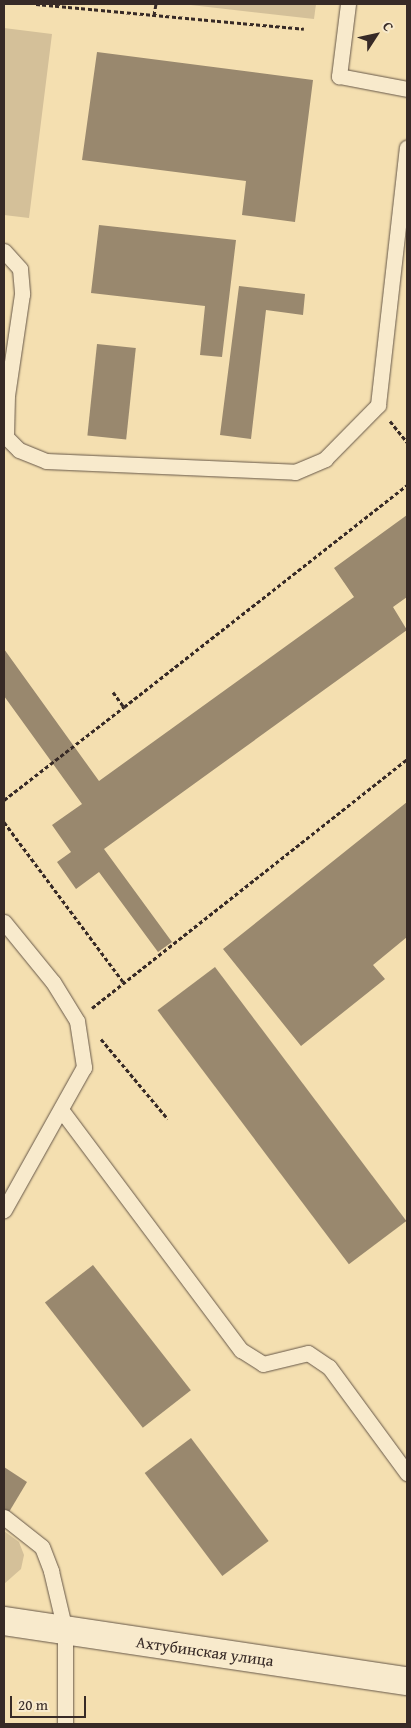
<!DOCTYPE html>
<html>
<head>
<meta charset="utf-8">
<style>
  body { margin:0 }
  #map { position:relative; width:411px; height:1728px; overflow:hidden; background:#f4dfb0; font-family:"Gentium Book Plus",serif }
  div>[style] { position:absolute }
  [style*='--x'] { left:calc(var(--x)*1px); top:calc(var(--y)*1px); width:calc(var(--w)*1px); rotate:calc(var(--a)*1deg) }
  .green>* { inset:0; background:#d4c099 }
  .building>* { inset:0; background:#99886e; transform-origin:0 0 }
  .path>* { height:3px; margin-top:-1.5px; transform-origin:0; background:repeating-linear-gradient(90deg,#372a26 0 4px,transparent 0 6.5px) }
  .roads { filter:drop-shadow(0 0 1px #665748) drop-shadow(0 0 1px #665748) }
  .lane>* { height:15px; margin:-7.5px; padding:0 7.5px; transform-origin:7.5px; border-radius:7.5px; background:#f8eacc }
  .street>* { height:28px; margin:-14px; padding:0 14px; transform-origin:14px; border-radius:14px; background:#f8eacc }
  span { translate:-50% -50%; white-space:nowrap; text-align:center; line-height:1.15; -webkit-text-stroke:5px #f8eacc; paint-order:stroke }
  .street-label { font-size:16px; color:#372a26 }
  .frame { position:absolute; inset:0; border:5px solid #372a26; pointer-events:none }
  .north { position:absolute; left:351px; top:10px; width:50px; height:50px; -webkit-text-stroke:4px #f8eacc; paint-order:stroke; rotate:55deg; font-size:14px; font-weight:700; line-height:20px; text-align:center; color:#372a26 }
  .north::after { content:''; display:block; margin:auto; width:18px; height:22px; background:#372a26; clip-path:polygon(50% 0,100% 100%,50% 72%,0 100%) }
  .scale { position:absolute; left:10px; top:1696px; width:76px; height:22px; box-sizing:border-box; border:2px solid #372a26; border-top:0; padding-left:6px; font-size:15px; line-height:18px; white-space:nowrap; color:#372a26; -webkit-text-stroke:4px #f8eacc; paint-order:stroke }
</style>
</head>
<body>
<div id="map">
  <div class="green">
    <div style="clip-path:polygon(182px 4px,316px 4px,314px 19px)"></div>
    <div style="clip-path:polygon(4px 28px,52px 34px,29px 218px,4px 215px)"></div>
    <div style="clip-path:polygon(4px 1531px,19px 1542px,24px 1555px,21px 1569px,4px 1584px)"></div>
  </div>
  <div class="building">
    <div style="clip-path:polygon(97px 52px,313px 80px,295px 222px,242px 215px,246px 181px,82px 160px)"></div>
    <div style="clip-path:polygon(99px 225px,236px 240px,222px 357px,200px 355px,205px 306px,91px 293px)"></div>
    <div style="clip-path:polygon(239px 286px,305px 294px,303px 315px,266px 310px,251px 439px,220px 435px)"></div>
    <div style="left:97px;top:344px;width:39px;height:92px;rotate:6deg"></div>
    <div style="clip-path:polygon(407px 515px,407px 597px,393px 607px,407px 630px,104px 849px,172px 942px,158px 952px,99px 872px,76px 889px,57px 862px,71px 852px,52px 825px,82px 804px,4px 696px,4px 649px,99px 781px,354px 597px,334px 568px)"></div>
    <div style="clip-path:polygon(407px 802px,407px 937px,373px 965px,385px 979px,301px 1046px,223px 949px)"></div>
    <div style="left:215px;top:967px;width:318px;height:72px;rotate:53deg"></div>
    <div style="left:93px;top:1265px;width:159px;height:61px;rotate:52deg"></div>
    <div style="left:191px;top:1438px;width:129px;height:58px;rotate:53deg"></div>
    <div style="clip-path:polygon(4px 1467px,27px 1482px,9px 1512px,4px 1509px)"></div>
  </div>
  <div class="path">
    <div style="--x:36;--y:4;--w:269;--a:5.3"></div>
    <div style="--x:154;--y:15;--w:11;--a:-80"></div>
    <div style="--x:390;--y:421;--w:27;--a:51"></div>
    <div style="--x:113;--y:692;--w:19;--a:54"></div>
    <div style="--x:124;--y:707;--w:360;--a:-38.1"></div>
    <div style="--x:4;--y:800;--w:152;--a:-37.8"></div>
    <div style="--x:4;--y:822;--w:201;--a:53.3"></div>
    <div style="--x:92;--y:1008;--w:402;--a:-38.3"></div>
    <div style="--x:101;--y:1039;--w:104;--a:50.1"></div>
  </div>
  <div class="roads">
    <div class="lane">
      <div style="--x:348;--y:4;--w:73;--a:97.1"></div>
      <div style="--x:339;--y:76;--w:69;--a:10.8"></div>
      <div style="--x:4;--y:251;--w:24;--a:48"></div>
      <div style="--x:20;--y:269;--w:25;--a:85"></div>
      <div style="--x:22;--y:294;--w:102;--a:98.4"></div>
      <div style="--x:7;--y:395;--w:42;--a:91.4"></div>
      <div style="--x:6;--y:437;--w:18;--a:45"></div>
      <div style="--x:19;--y:450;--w:29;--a:22"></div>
      <div style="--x:46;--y:461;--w:249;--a:2.5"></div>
      <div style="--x:295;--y:472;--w:33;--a:-23"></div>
      <div style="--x:325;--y:459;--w:76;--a:-45.5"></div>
      <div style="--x:378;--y:405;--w:259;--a:-83.6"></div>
      <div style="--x:4;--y:922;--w:77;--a:50.8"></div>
      <div style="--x:53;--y:982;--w:46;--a:58.4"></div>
      <div style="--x:77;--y:1021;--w:47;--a:81.3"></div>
      <div style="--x:84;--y:1067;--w:164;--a:119.2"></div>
      <div style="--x:62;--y:1111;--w:299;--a:53.2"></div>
      <div style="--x:241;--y:1350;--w:26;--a:32"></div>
      <div style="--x:263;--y:1364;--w:46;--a:-13.7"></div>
      <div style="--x:308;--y:1353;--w:25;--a:34"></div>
      <div style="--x:329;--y:1367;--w:132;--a:53.7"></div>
      <div style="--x:4;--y:1517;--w:48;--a:38.3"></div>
      <div style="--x:42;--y:1547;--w:26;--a:69"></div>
      <div style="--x:51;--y:1571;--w:61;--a:76.7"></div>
      <div style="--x:65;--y:1630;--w:94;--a:90"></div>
    </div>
    <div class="street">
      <div style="--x:4;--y:1621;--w:407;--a:8.5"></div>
    </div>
  </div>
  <div class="street-label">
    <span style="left:205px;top:1651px;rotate:8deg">Ахтубинская улица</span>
  </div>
  <div class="frame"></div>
  <div class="north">С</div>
  <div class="scale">20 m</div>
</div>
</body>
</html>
